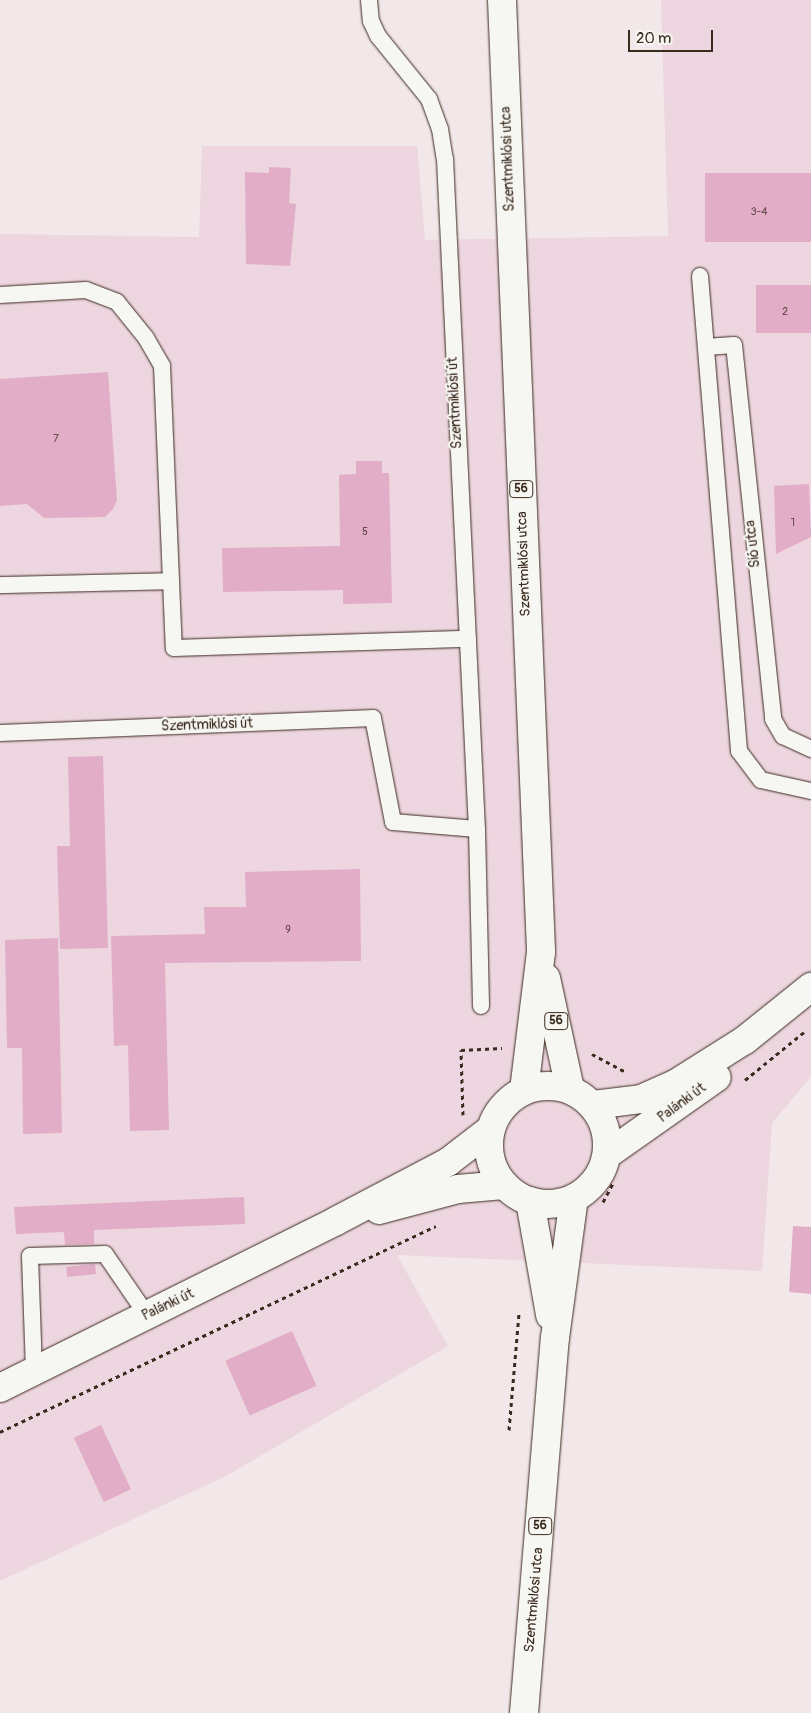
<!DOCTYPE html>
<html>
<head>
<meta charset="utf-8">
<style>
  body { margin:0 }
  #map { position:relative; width:811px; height:1713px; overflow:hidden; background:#f2e7e9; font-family:Pangolin,sans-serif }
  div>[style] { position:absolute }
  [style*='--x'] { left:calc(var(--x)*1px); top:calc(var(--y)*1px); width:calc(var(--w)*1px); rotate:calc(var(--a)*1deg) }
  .built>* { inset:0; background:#edd6df }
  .building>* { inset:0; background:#e2adc7; transform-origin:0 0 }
  .path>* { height:3px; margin-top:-1.5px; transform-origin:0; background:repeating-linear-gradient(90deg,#3b2a1e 0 4px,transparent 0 8px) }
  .roads { filter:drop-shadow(0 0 1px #3b2a1e) drop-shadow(0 0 1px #3b2a1e) }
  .service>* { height:16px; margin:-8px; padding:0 8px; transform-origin:8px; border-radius:8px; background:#f6f6f2 }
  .tertiary>* { height:28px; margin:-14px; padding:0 14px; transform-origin:14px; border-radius:14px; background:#f6f6f2 }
  .secondary>* { height:28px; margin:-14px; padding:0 14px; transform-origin:14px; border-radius:14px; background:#f6f6f2 }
  .primary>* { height:28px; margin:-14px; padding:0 14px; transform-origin:14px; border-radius:14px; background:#f6f6f2 }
  .primary>.ring { margin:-14px; padding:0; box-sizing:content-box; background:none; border:28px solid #f6f6f2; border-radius:50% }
  span { translate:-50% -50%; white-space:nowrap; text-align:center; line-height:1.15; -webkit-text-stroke:4.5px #f6f6f2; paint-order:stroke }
  .number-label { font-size:11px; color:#654b48 }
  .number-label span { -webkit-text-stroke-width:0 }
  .shield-label span { padding:1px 4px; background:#f6f6f2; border:1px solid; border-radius:4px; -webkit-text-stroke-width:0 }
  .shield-label { font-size:12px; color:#3b2a1e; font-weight:700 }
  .street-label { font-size:14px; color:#3b2a1e }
  .scale { position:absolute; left:628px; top:30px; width:85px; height:22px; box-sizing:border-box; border:2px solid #3b2a1e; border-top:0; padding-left:6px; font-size:15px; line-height:18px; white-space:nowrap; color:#3b2a1e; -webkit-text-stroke:4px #f6f6f2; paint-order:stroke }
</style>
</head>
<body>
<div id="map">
  <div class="built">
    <div style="clip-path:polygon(661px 0,811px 0,811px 1077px,772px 1123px,762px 1271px,397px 1255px,448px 1346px,226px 1476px,0 1581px,0 234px,199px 237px,202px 146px,417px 146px,425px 240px,668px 236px)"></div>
  </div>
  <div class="building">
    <div style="clip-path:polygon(269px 167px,291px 168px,289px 203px,296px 204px,290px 266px,246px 264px,245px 172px,269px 173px)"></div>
    <div style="left:811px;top:173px;width:69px;height:106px;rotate:90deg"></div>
    <div style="left:811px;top:285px;width:48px;height:55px;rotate:90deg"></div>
    <div style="clip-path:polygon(108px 372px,117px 500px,113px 509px,105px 517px,44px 518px,27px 504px,0 506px,0 379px)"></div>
    <div style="clip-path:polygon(356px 461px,382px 461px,382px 473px,389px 473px,392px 603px,343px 604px,343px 590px,223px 592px,222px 548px,340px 546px,339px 475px,356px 474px)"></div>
    <div style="clip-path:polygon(809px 484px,811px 537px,776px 554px,774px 486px)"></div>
    <div style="clip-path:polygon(103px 756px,108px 948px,60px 949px,57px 846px,70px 846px,68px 757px)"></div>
    <div style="clip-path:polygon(360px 869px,361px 961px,165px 963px,169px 1130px,130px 1131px,128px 1045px,114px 1046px,111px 936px,205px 934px,204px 907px,246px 907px,245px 872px)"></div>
    <div style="clip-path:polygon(58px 938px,62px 1133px,23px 1134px,22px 1048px,7px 1048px,5px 940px)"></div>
    <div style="clip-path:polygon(244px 1197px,245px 1224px,94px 1230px,94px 1244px,65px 1245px,64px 1232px,16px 1234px,14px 1207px)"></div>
    <div style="clip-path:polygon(793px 1226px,811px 1227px,811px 1294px,789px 1292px)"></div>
    <div style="left:95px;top:1264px;width:10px;height:29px;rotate:84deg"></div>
    <div style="left:292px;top:1331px;width:60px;height:73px;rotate:66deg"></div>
    <div style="left:101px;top:1425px;width:71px;height:30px;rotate:65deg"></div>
  </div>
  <div class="path">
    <div style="--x:592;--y:1054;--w:38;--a:28"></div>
    <div style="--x:745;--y:1080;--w:76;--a:-39.1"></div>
    <div style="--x:463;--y:1115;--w:65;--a:-91.8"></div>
    <div style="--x:461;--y:1050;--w:41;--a:-2.8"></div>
    <div style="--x:603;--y:1202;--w:24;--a:-62"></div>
    <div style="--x:509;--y:1430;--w:117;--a:-85.1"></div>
    <div style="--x:0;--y:1432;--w:482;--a:-25.3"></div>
  </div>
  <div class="roads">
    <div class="service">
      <div style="--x:369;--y:0;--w:21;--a:85"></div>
      <div style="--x:371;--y:21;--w:17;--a:65"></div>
      <div style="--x:378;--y:36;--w:81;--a:51"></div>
      <div style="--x:429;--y:99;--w:32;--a:70"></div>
      <div style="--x:440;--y:129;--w:30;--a:81"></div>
      <div style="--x:445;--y:159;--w:671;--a:87.27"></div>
      <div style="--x:477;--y:829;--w:177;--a:88.7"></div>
      <div style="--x:700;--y:276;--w:477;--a:85.3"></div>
      <div style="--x:739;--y:751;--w:36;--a:53"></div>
      <div style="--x:761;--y:780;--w:51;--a:12.4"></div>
      <div style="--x:0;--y:295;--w:86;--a:-3.3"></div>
      <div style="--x:86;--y:290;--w:33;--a:21"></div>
      <div style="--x:117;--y:302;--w:46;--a:51.1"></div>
      <div style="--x:146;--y:338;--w:32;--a:60"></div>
      <div style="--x:162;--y:366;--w:282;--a:87.6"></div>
      <div style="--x:174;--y:648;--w:294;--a:-1.8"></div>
      <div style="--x:706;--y:347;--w:28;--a:-4"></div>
      <div style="--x:734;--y:345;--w:376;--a:84"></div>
      <div style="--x:773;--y:719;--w:20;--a:60"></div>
      <div style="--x:783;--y:736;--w:31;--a:25"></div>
      <div style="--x:0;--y:585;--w:171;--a:-1.3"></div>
      <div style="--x:0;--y:733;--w:373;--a:-2.3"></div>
      <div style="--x:373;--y:718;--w:106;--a:79.1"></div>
      <div style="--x:393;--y:822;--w:84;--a:4.8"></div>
      <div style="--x:34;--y:1371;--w:115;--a:-92"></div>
      <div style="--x:30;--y:1256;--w:75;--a:-1.5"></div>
      <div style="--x:105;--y:1254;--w:74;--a:55.5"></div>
    </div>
    <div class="tertiary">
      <div style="--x:379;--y:1210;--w:82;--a:-14.9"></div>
      <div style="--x:458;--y:1189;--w:46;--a:-5"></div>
      <div style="--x:0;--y:1388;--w:375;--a:-26.4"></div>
      <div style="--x:336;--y:1221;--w:127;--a:-27.8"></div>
      <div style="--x:448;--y:1162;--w:54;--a:-37.5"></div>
    </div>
    <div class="secondary">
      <div style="--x:593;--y:1105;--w:48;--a:-7.1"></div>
      <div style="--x:641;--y:1099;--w:37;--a:-24"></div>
      <div style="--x:675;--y:1084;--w:83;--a:-32.2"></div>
      <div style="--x:745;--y:1040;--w:85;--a:-38.8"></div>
      <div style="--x:608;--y:1154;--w:133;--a:-35.2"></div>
    </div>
    <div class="primary">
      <div style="--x:502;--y:0;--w:953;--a:87.65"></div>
      <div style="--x:541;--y:952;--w:139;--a:97"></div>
      <div style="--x:546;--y:978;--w:114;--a:77.8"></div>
      <div class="ring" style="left:489px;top:1086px;width:90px;height:90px"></div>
      <div style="--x:530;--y:1201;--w:116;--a:80"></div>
      <div style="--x:524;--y:1713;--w:376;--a:-85.3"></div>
      <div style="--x:555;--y:1338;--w:141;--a:-82.3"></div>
    </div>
  </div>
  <div class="number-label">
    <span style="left:759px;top:212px">3-4</span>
    <span style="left:785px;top:312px">2</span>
    <span style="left:56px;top:439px">7</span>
    <span style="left:793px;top:523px">1</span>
    <span style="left:365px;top:532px">5</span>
    <span style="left:288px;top:930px">9</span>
  </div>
  <div class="shield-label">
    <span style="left:521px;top:489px">56</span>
    <span style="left:556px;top:1021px">56</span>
    <span style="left:540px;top:1526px">56</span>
  </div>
  <div class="street-label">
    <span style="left:508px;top:159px;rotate:-92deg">Szentmiklósi utca</span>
    <span style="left:455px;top:403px;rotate:-93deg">Szentmiklósi út</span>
    <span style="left:753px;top:544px;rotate:-96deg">Sió utca</span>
    <span style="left:524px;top:564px;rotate:-92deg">Szentmiklósi utca</span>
    <span style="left:207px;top:725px;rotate:-2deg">Szentmiklósi út</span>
    <span style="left:682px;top:1103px;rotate:-37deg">Palánki út</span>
    <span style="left:168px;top:1305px;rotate:-26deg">Palánki út</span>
    <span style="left:534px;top:1600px;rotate:-85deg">Szentmiklósi utca</span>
  </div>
  <div class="scale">20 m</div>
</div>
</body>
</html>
